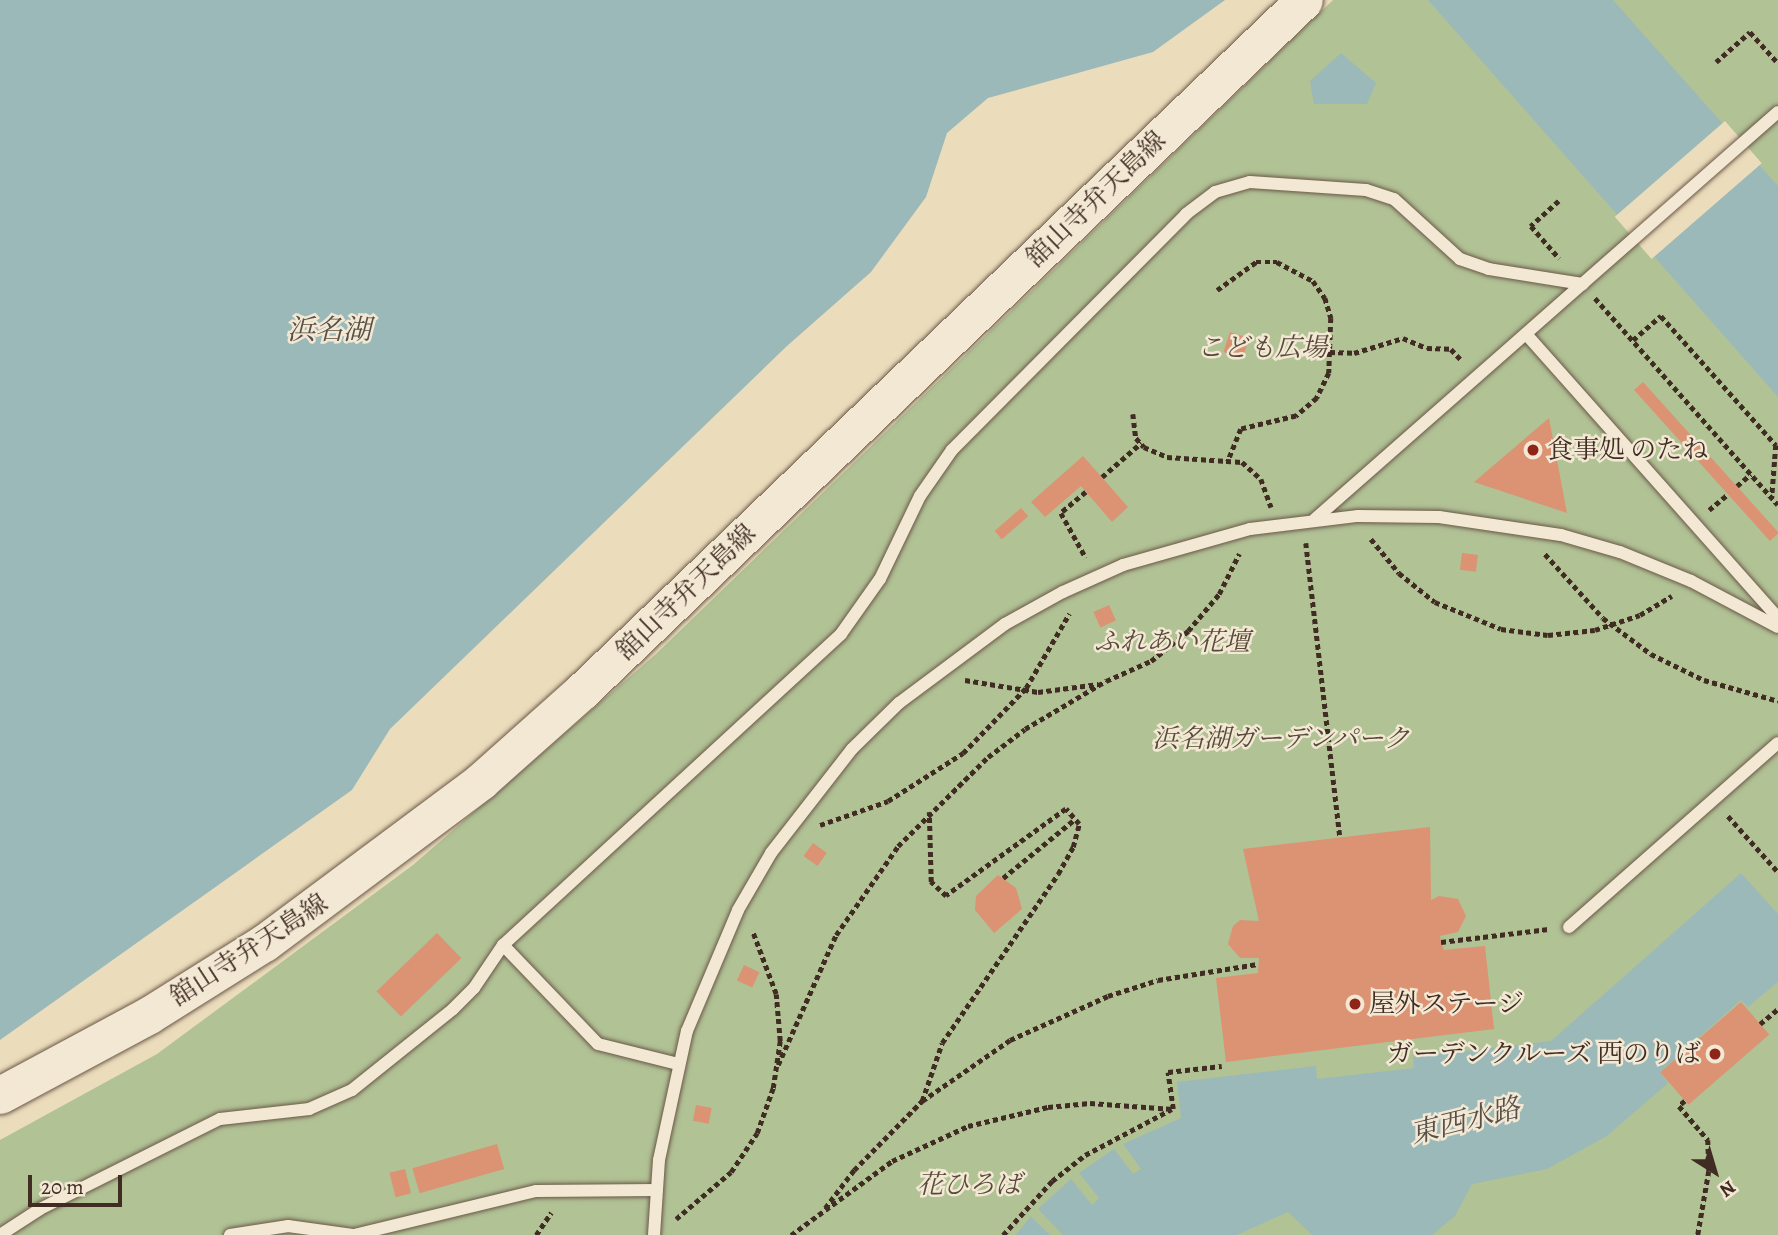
<!DOCTYPE html>
<html>
<head>
<meta charset="utf-8">
<style>
  body { margin:0 }
  #map { position:relative; width:1778px; height:1235px; overflow:hidden; background:#ebdcbb; font-family:Alegreya,"Noto Serif JP",serif }
  div>[style] { position:absolute }
  [style*='--x'] { left:calc(var(--x)*1px); top:calc(var(--y)*1px); width:calc(var(--w)*1px); rotate:calc(var(--a)*1deg) }
  .green>* { inset:0; background:#b1c295 }
  .water>* { inset:0; background:#9bb9b9 }
  .pier>* { inset:0; background:#ebdcbb; transform-origin:0 0 }
  .building>* { inset:0; background:#db9373; transform-origin:0 0 }
  .path>* { height:4.5px; margin-top:-2.25px; transform-origin:0; background:repeating-linear-gradient(90deg,#402c23 0 5px,transparent 0 8.5px) }
  .roads { filter:drop-shadow(0 0 2px #6b5849) drop-shadow(0 0 2px #6b5849) }
  .lane>* { height:12px; margin:-6px; padding:0 6px; transform-origin:6px; border-radius:6px; background:#f2e8d3 }
  .secondary>* { height:37px; margin:-18.5px; padding:0 18.5px; transform-origin:18.5px; border-radius:18.5px; background:#f2e8d3 }
  .dots>* { width:19px; height:19px; translate:-50% -50%; box-sizing:border-box; border:4px solid #f2e8d3; border-radius:50% }
  span { translate:-50% -50%; white-space:nowrap; text-align:center; line-height:1.15; -webkit-text-stroke:5px #f2e8d3; paint-order:stroke }
  .street-label { font-size:26px; color:#402c23 }
  .park-label { font-size:26px; color:#574a3a; font-style:italic }
  .poi-label { font-size:26px; color:#402c23 }
  .left { translate:0 -50%; text-align:left }
  .right { translate:-100% -50%; text-align:right }
  .water-label { font-size:28px; color:#574f48; font-style:italic }
  .north { position:absolute; left:1680px; top:1137px; width:70px; height:70px; -webkit-text-stroke:5px #f2e8d3; paint-order:stroke; rotate:143deg; font-size:19px; font-weight:700; line-height:28px; text-align:center; color:#402c23 }
  .north::after { content:''; display:block; margin:auto; width:24px; height:32px; background:#402c23; clip-path:polygon(50% 0,100% 100%,50% 72%,0 100%) }
  .scale { position:absolute; left:28px; top:1175px; width:94px; height:32px; box-sizing:border-box; border:4px solid #402c23; border-top:0; padding-left:9px; font-size:21px; line-height:24px; white-space:nowrap; color:#402c23; -webkit-text-stroke:5px #f2e8d3; paint-order:stroke }
</style>
</head>
<body>
<div id="map">
  <div class="green">
    <div style="clip-path:polygon(1333px 0,1778px 0,1778px 1235px,0 1235px,0 1140px,157px 1054px,413px 865px,656px 654px)"></div>
  </div>
  <div class="water">
    <div style="clip-path:polygon(0 0,1225px 0,1153px 52px,988px 98px,947px 133px,926px 197px,871px 272px,787px 346px,390px 729px,352px 790px,0 1040px)"></div>
    <div style="clip-path:polygon(1428px 0,1613px 0,1778px 186px,1778px 397px)"></div>
    <div style="clip-path:polygon(1341px 53px,1376px 83px,1367px 104px,1314px 104px,1310px 81px)"></div>
    <div style="clip-path:polygon(1741px 873px,1778px 914px,1778px 982px,1748px 1007px,1741px 1000px,1660px 1072px,1668px 1083px,1607px 1136px,1547px 1169px,1472px 1184px,1455px 1216px,1432px 1235px,1312px 1235px,1288px 1212px,1237px 1235px,1063px 1235px,1038px 1209px,1071px 1179px,1092px 1205px,1099px 1198px,1079px 1173px,1114px 1149px,1133px 1174px,1141px 1169px,1123px 1144px,1181px 1118px,1177px 1082px,1316px 1066px,1317px 1079px,1414px 1068px,1413px 1057px,1551px 1041px)"></div>
    <div style="clip-path:polygon(1031px 1216px,1031px 1217px,1050px 1235px,1016px 1235px)"></div>
  </div>
  <div class="pier">
    <div style="left:1725px;top:121px;width:56px;height:146px;rotate:49deg"></div>
  </div>
  <div class="building">
    <div style="left:1230px;top:332px;width:20px;height:21px;rotate:18deg"></div>
    <div style="left:1643px;top:382px;width:203px;height:12px;rotate:48deg"></div>
    <div style="clip-path:polygon(1549px 418px,1567px 513px,1474px 482px)"></div>
    <div style="clip-path:polygon(1083px 456px,1128px 507px,1112px 522px,1081px 486px,1045px 517px,1031px 502px)"></div>
    <div style="left:1021px;top:508px;width:11px;height:35px;rotate:49deg"></div>
    <div style="left:1462px;top:553px;width:16px;height:17px;rotate:7deg"></div>
    <div style="left:1109px;top:605px;width:17px;height:17px;rotate:66deg"></div>
    <div style="clip-path:polygon(1430px 827px,1431px 900px,1439px 896px,1458px 899px,1466px 916px,1458px 932px,1440px 936px,1441px 942px,1444px 950px,1485px 946px,1494px 1029px,1226px 1062px,1216px 978px,1258px 973px,1259px 958px,1240px 958px,1228px 944px,1233px 926px,1240px 920px,1259px 921px,1243px 849px)"></div>
    <div style="left:813px;top:843px;width:17px;height:16px;rotate:36deg"></div>
    <div style="clip-path:polygon(998px 875px,1016px 888px,1022px 909px,994px 933px,975px 910px,976px 896px)"></div>
    <div style="left:437px;top:933px;width:35px;height:84px;rotate:46deg"></div>
    <div style="left:744px;top:965px;width:17px;height:17px;rotate:25deg"></div>
    <div style="left:1741px;top:1002px;width:43px;height:107px;rotate:49deg"></div>
    <div style="left:696px;top:1105px;width:16px;height:16px;rotate:11deg"></div>
    <div style="left:497px;top:1144px;width:26px;height:88px;rotate:74deg"></div>
    <div style="left:405px;top:1169px;width:25px;height:16px;rotate:76deg"></div>
  </div>
  <div class="path">
    <div style="--x:1716;--y:62;--w:45;--a:-41.4"></div>
    <div style="--x:1750;--y:32;--w:42;--a:47.9"></div>
    <div style="--x:1559;--y:201;--w:38;--a:138"></div>
    <div style="--x:1531;--y:226;--w:43;--a:48.8"></div>
    <div style="--x:1217;--y:290;--w:48;--a:-35.7"></div>
    <div style="--x:1256;--y:262;--w:21;--a:0"></div>
    <div style="--x:1277;--y:262;--w:41;--a:27.8"></div>
    <div style="--x:1313;--y:281;--w:21;--a:55"></div>
    <div style="--x:1325;--y:298;--w:21;--a:73"></div>
    <div style="--x:1331;--y:318;--w:55;--a:92.1"></div>
    <div style="--x:1329;--y:373;--w:28;--a:116"></div>
    <div style="--x:1317;--y:398;--w:28;--a:139"></div>
    <div style="--x:1296;--y:416;--w:57;--a:166.7"></div>
    <div style="--x:1241;--y:429;--w:35;--a:112"></div>
    <div style="--x:1595;--y:298;--w:276;--a:48.5"></div>
    <div style="--x:1633;--y:340;--w:37;--a:-41"></div>
    <div style="--x:1661;--y:316;--w:173;--a:48.3"></div>
    <div style="--x:1776;--y:445;--w:52;--a:94.4"></div>
    <div style="--x:1330;--y:352;--w:24;--a:2"></div>
    <div style="--x:1354;--y:353;--w:51;--a:-17"></div>
    <div style="--x:1403;--y:338;--w:26;--a:23"></div>
    <div style="--x:1427;--y:348;--w:24;--a:2"></div>
    <div style="--x:1451;--y:349;--w:16;--a:47"></div>
    <div style="--x:1133;--y:414;--w:24;--a:83"></div>
    <div style="--x:1136;--y:438;--w:12;--a:48"></div>
    <div style="--x:1144;--y:447;--w:25;--a:23"></div>
    <div style="--x:1167;--y:457;--w:75;--a:3.8"></div>
    <div style="--x:1242;--y:462;--w:25;--a:42"></div>
    <div style="--x:1261;--y:479;--w:30;--a:70"></div>
    <div style="--x:1102;--y:477;--w:52;--a:-41.1"></div>
    <div style="--x:1737;--y:486;--w:18;--a:-41"></div>
    <div style="--x:1086;--y:492;--w:33;--a:140"></div>
    <div style="--x:1061;--y:513;--w:51;--a:60.9"></div>
    <div style="--x:1709;--y:510;--w:23;--a:-40"></div>
    <div style="--x:1371;--y:539;--w:44;--a:50.5"></div>
    <div style="--x:1399;--y:573;--w:46;--a:38.9"></div>
    <div style="--x:1435;--y:602;--w:71;--a:22.2"></div>
    <div style="--x:1501;--y:629;--w:47;--a:7.3"></div>
    <div style="--x:1548;--y:635;--w:47;--a:-6.1"></div>
    <div style="--x:1595;--y:630;--w:47;--a:-18.4"></div>
    <div style="--x:1640;--y:615;--w:37;--a:-31"></div>
    <div style="--x:1306;--y:543;--w:296;--a:83.4"></div>
    <div style="--x:1545;--y:554;--w:86;--a:47.8"></div>
    <div style="--x:1603;--y:618;--w:60;--a:36.9"></div>
    <div style="--x:1651;--y:654;--w:59;--a:26.1"></div>
    <div style="--x:1704;--y:680;--w:77;--a:15.8"></div>
    <div style="--x:965;--y:680;--w:74;--a:9.3"></div>
    <div style="--x:1038;--y:692;--w:61;--a:-7.6"></div>
    <div style="--x:1106;--y:681;--w:49;--a:-24"></div>
    <div style="--x:1151;--y:661;--w:48;--a:-39"></div>
    <div style="--x:1188;--y:631;--w:48;--a:-50"></div>
    <div style="--x:1219;--y:594;--w:45;--a:-63.4"></div>
    <div style="--x:1728;--y:816;--w:75;--a:48.2"></div>
    <div style="--x:820;--y:825;--w:72;--a:-19.4"></div>
    <div style="--x:888;--y:801;--w:89;--a:-32.6"></div>
    <div style="--x:963;--y:753;--w:91;--a:-45.9"></div>
    <div style="--x:1026;--y:688;--w:86;--a:-59.8"></div>
    <div style="--x:1003;--y:878;--w:93;--a:-39.3"></div>
    <div style="--x:1441;--y:942;--w:108;--a:-6.9"></div>
    <div style="--x:1760;--y:1024;--w:23;--a:-40"></div>
    <div style="--x:778;--y:1065;--w:142;--a:-66"></div>
    <div style="--x:836;--y:935;--w:108;--a:-55.1"></div>
    <div style="--x:898;--y:846;--w:127;--a:-44.7"></div>
    <div style="--x:988;--y:757;--w:46;--a:-37.1"></div>
    <div style="--x:1025;--y:729;--w:94;--a:-30.7"></div>
    <div style="--x:922;--y:1101;--w:61;--a:-71"></div>
    <div style="--x:942;--y:1043;--w:205;--a:-55.5"></div>
    <div style="--x:1058;--y:874;--w:31;--a:-61"></div>
    <div style="--x:1073;--y:847;--w:24;--a:-75"></div>
    <div style="--x:1079;--y:824;--w:20;--a:-131"></div>
    <div style="--x:1066;--y:809;--w:148;--a:144.1"></div>
    <div style="--x:946;--y:896;--w:21;--a:-137"></div>
    <div style="--x:931;--y:882;--w:70;--a:-91.6"></div>
    <div style="--x:1685;--y:1101;--w:8;--a:140"></div>
    <div style="--x:1679;--y:1106;--w:45;--a:49.5"></div>
    <div style="--x:1708;--y:1140;--w:31;--a:88"></div>
    <div style="--x:1709;--y:1171;--w:65;--a:99.8"></div>
    <div style="--x:1173;--y:1109;--w:37;--a:-98"></div>
    <div style="--x:1168;--y:1072;--w:54;--a:-6.3"></div>
    <div style="--x:825;--y:1208;--w:48;--a:-52.7"></div>
    <div style="--x:854;--y:1170;--w:97;--a:-45.4"></div>
    <div style="--x:922;--y:1101;--w:107;--a:-34.7"></div>
    <div style="--x:1010;--y:1040;--w:107;--a:-24.2"></div>
    <div style="--x:1108;--y:996;--w:52;--a:-17.7"></div>
    <div style="--x:1158;--y:980;--w:101;--a:-9.1"></div>
    <div style="--x:676;--y:1219;--w:72;--a:-40.5"></div>
    <div style="--x:731;--y:1172;--w:47;--a:-56.3"></div>
    <div style="--x:757;--y:1133;--w:48;--a:-70.4"></div>
    <div style="--x:773;--y:1088;--w:48;--a:-81.5"></div>
    <div style="--x:780;--y:1041;--w:47;--a:-94.9"></div>
    <div style="--x:776;--y:994;--w:68;--a:-110.6"></div>
    <div style="--x:536;--y:1235;--w:27;--a:-56"></div>
    <div style="--x:791;--y:1235;--w:125;--a:-36.2"></div>
    <div style="--x:892;--y:1161;--w:84;--a:-24.7"></div>
    <div style="--x:968;--y:1126;--w:82;--a:-13.4"></div>
    <div style="--x:1048;--y:1107;--w:42;--a:-5.4"></div>
    <div style="--x:1090;--y:1103;--w:83;--a:4.1"></div>
    <div style="--x:1003;--y:1235;--w:73;--a:-47.8"></div>
    <div style="--x:1052;--y:1181;--w:42;--a:-38.2"></div>
    <div style="--x:1085;--y:1155;--w:98;--a:-27.9"></div>
  </div>
  <div class="roads">
    <div class="lane">
      <div style="--x:1526;--y:334;--w:380;--a:48.4"></div>
      <div style="--x:1315;--y:519;--w:616;--a:-41.32"></div>
      <div style="--x:1569;--y:927;--w:278;--a:-41.4"></div>
      <div style="--x:503;--y:945;--w:137;--a:46.2"></div>
      <div style="--x:598;--y:1044;--w:82;--a:14"></div>
      <div style="--x:0;--y:1235;--w:48;--a:-33"></div>
      <div style="--x:40;--y:1209;--w:201;--a:-26.6"></div>
      <div style="--x:220;--y:1119;--w:90;--a:-6.4"></div>
      <div style="--x:309;--y:1109;--w:47;--a:-23.8"></div>
      <div style="--x:352;--y:1090;--w:129;--a:-38.7"></div>
      <div style="--x:453;--y:1009;--w:30;--a:-45"></div>
      <div style="--x:474;--y:988;--w:52;--a:-56"></div>
      <div style="--x:503;--y:945;--w:459;--a:-42.6"></div>
      <div style="--x:841;--y:634;--w:67;--a:-54.7"></div>
      <div style="--x:880;--y:579;--w:92;--a:-64.3"></div>
      <div style="--x:920;--y:496;--w:56;--a:-55.2"></div>
      <div style="--x:952;--y:450;--w:332;--a:-45.2"></div>
      <div style="--x:1186;--y:214;--w:36;--a:-37"></div>
      <div style="--x:1215;--y:192;--w:36;--a:-16"></div>
      <div style="--x:1250;--y:182;--w:116;--a:3.9"></div>
      <div style="--x:1366;--y:190;--w:29;--a:18"></div>
      <div style="--x:1394;--y:199;--w:89;--a:42.3"></div>
      <div style="--x:1460;--y:259;--w:31;--a:19"></div>
      <div style="--x:1489;--y:269;--w:95;--a:9.1"></div>
      <div style="--x:230;--y:1235;--w:59;--a:-8.8"></div>
      <div style="--x:288;--y:1226;--w:67;--a:7.8"></div>
      <div style="--x:354;--y:1235;--w:187;--a:-13.6"></div>
      <div style="--x:536;--y:1191;--w:121;--a:-0.5"></div>
      <div style="--x:654;--y:1235;--w:75;--a:-86.2"></div>
      <div style="--x:659;--y:1160;--w:132;--a:-77.8"></div>
      <div style="--x:687;--y:1031;--w:131;--a:-67.1"></div>
      <div style="--x:738;--y:910;--w:66;--a:-59.9"></div>
      <div style="--x:771;--y:853;--w:132;--a:-52.1"></div>
      <div style="--x:852;--y:749;--w:66;--a:-44.4"></div>
      <div style="--x:899;--y:703;--w:132;--a:-36.7"></div>
      <div style="--x:1005;--y:624;--w:66;--a:-28.9"></div>
      <div style="--x:1063;--y:592;--w:66;--a:-24.2"></div>
      <div style="--x:1123;--y:565;--w:132;--a:-15.8"></div>
      <div style="--x:1250;--y:529;--w:109;--a:-6.9"></div>
      <div style="--x:1358;--y:516;--w:81;--a:0.7"></div>
      <div style="--x:1439;--y:517;--w:123;--a:8.4"></div>
      <div style="--x:1561;--y:535;--w:61;--a:16.1"></div>
      <div style="--x:1620;--y:552;--w:77;--a:22.2"></div>
      <div style="--x:1691;--y:581;--w:98;--a:27.9"></div>
    </div>
    <div class="secondary">
      <div style="--x:0;--y:1095;--w:169;--a:-28.2"></div>
      <div style="--x:149;--y:1015;--w:136;--a:-32.1"></div>
      <div style="--x:264;--y:943;--w:271;--a:-36.7"></div>
      <div style="--x:481;--y:781;--w:135;--a:-41.7"></div>
      <div style="--x:582;--y:691;--w:999;--a:-43.74"></div>
    </div>
  </div>
  <div class="dots">
    <div style="left:1533px;top:450px;background:#8f2418"></div>
    <div style="left:1355px;top:1004px;background:#8f2418"></div>
    <div style="left:1715px;top:1054px;background:#8f2418"></div>
  </div>
  <div class="street-label">
    <span style="left:1096px;top:199px;rotate:-44deg">舘山寺弁天島線</span>
    <span style="left:686px;top:592px;rotate:-44deg">舘山寺弁天島線</span>
    <span style="left:249px;top:950px;rotate:-33deg">舘山寺弁天島線</span>
  </div>
  <div class="park-label">
    <span style="left:1262px;top:348px">こども広場</span>
    <span style="left:1172px;top:642px">ふれあい花壇</span>
    <span style="left:1281px;top:739px">浜名湖ガーデンパーク</span>
    <span style="left:969px;top:1185px">花ひろば</span>
  </div>
  <div class="poi-label">
    <span class="left" style="left:1547px;top:450px">食事処 のたね</span>
    <span class="left" style="left:1369px;top:1004px">屋外ステージ</span>
    <span class="right" style="left:1701px;top:1054px">ガーデンクルーズ 西のりば</span>
  </div>
  <div class="water-label">
    <span style="left:329px;top:330px">浜名湖</span>
    <span style="left:1465px;top:1121px;rotate:-14deg">東西水路</span>
  </div>
  <div class="north">N</div>
  <div class="scale">20 m</div>
</div>
</body>
</html>
